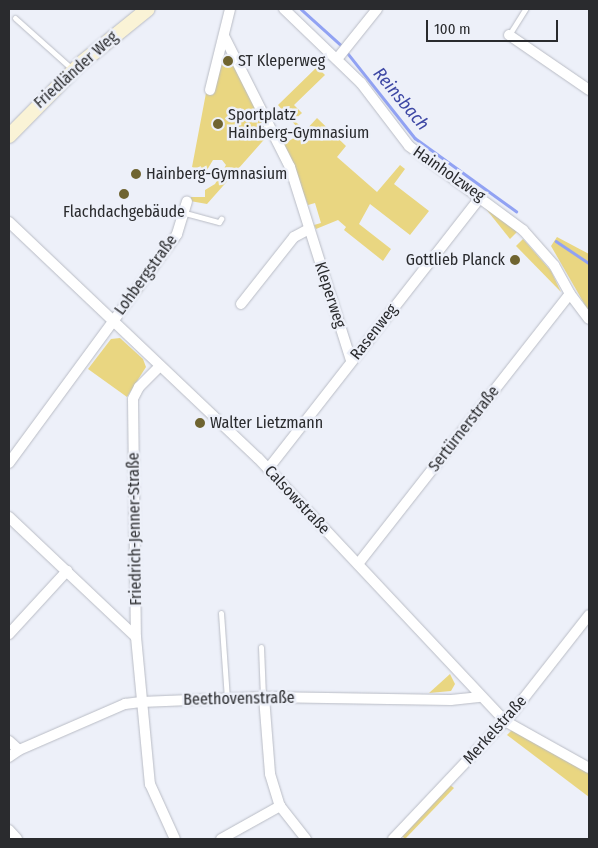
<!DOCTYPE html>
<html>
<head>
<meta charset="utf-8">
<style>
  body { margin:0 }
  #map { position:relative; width:598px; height:848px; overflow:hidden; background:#edf0f9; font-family:"Fira Sans Condensed",sans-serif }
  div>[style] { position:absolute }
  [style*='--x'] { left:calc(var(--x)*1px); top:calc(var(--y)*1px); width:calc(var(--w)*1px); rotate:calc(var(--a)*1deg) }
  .green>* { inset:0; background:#e9d681 }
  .stream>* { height:2.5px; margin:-1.25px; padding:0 1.25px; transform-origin:1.25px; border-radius:1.25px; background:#91a2f3 }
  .roads { filter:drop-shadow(0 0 1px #b9bcc5) drop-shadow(0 0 1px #b9bcc5) }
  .lane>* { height:5px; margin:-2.5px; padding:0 2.5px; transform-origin:2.5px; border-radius:2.5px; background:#fff }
  .street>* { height:10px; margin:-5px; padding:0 5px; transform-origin:5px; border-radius:5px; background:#fff }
  .secondary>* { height:14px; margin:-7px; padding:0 7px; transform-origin:7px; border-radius:7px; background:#faf3d6 }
  .dots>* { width:14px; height:14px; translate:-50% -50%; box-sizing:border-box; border:2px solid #edf0f9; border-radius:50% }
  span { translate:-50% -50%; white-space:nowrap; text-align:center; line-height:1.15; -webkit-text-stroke:5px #edf0f9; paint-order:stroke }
  .poi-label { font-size:16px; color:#2a2b2e }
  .left { translate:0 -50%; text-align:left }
  .right { translate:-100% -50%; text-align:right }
  .street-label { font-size:16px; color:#2a2b2e }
  .water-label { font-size:18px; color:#3e48a5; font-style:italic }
  .frame { position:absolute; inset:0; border:10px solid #2a2b2e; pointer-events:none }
  .scale { position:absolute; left:426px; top:20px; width:132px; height:22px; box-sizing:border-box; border:2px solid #2a2b2e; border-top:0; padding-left:6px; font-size:15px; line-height:18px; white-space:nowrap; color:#2a2b2e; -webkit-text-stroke:4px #edf0f9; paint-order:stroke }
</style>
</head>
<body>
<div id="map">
  <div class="green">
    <div style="clip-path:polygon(224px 55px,228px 55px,269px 134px,207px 204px,190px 201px,191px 197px,205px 197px,205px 190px,215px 184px,226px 165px,222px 160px,213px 160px,204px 175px,192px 167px,206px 93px,213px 95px)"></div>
    <div style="clip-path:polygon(317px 67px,325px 75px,294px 105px,302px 113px,294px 120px,305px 131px,317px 118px,346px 146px,337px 157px,377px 192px,400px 165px,405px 169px,394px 184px,429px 211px,410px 235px,370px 204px,359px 224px,391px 249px,383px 261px,344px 230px,346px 227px,338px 220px,316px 229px,314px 225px,321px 223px,315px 203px,308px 205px,284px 144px,302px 133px,278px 105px)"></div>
    <div style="clip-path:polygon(482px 204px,502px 219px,517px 232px,510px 239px)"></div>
    <div style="clip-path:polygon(557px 237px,589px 254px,589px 312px,551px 246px)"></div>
    <div style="clip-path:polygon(523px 239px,551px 271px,561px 292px,516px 246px)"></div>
    <div style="clip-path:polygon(120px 338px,143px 359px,146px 367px,127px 397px,88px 369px,111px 339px)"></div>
    <div style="clip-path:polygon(450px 674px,455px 684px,451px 691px,429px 693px)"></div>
    <div style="clip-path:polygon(512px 730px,589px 773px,589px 797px,507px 735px)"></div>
    <div style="clip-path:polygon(450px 785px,454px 788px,405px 839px,402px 836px)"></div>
  </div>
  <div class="stream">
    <div style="--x:301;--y:9;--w:57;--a:42.1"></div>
    <div style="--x:346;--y:51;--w:111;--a:51.6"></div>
    <div style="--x:415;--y:138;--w:125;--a:35.9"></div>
    <div style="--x:556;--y:241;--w:40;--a:34"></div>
  </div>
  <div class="roads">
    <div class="lane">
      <div style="--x:15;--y:18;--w:76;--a:41.8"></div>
      <div style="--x:509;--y:35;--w:31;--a:-58"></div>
      <div style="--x:185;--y:213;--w:35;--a:15"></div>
      <div style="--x:219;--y:222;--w:4;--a:-56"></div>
      <div style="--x:221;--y:613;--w:85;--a:86"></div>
      <div style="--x:261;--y:647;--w:50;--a:87.7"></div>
    </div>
    <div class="street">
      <div style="--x:284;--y:9;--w:107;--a:43.9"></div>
      <div style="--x:361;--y:83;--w:79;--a:52.7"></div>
      <div style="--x:409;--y:146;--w:142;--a:36.4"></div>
      <div style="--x:523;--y:230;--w:47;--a:48.5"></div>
      <div style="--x:554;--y:265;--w:33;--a:61"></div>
      <div style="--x:570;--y:294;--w:31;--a:53"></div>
      <div style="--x:509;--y:35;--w:97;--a:34.5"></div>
      <div style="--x:224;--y:36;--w:147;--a:63.3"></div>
      <div style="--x:290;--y:167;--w:203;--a:72.5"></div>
      <div style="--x:337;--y:59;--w:64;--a:-51.3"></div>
      <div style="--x:210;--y:90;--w:83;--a:-76.1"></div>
      <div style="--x:9;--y:222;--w:343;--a:43.5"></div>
      <div style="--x:258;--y:458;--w:361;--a:46.8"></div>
      <div style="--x:505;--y:721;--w:96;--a:29.2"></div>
      <div style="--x:241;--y:304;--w:85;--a:-51.7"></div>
      <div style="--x:294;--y:237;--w:17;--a:-28"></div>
      <div style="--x:160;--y:366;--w:30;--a:135"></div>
      <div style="--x:139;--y:387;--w:13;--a:117"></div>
      <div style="--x:133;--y:399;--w:238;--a:89.3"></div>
      <div style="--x:136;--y:637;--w:148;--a:84.6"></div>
      <div style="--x:150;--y:784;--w:60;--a:65.6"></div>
      <div style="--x:9;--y:463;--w:284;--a:-53.7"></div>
      <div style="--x:177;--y:234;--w:34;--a:-73"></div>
      <div style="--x:268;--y:469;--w:346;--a:-52"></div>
      <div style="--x:9;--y:517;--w:175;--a:43.4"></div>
      <div style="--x:358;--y:564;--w:343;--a:-51.9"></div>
      <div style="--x:9;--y:634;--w:86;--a:-47.4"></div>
      <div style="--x:264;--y:697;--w:77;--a:85.5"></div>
      <div style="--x:270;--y:774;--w:34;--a:73"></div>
      <div style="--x:280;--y:806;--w:42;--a:51.8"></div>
      <div style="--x:9;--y:741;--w:13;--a:42"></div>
      <div style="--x:9;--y:757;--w:12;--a:-35"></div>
      <div style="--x:19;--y:750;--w:116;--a:-23.5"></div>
      <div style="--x:125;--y:704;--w:16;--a:-7"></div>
      <div style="--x:141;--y:702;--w:123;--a:-2.3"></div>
      <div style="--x:264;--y:697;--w:187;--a:0.9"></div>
      <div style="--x:451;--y:700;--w:30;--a:-6"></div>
      <div style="--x:9;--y:830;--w:12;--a:48"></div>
      <div style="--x:221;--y:839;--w:68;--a:-29.2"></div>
      <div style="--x:393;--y:839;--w:175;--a:-46.6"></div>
      <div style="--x:513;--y:712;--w:123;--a:-51.9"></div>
    </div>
    <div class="secondary">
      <div style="--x:9;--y:136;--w:101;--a:-45.4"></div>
      <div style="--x:80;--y:64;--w:87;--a:-39"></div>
    </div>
  </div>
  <div class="dots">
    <div style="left:228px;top:61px;background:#6f6430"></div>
    <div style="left:218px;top:124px;background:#6f6430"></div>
    <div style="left:136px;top:174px;background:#6f6430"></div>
    <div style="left:124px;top:194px;background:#6f6430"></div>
    <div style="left:515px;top:260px;background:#6f6430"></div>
    <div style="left:200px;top:423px;background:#6f6430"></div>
  </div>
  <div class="poi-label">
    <span class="left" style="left:238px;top:61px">ST Kleperweg</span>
    <span class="left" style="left:228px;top:124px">Sportplatz<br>Hainberg-Gymnasium</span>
    <span class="left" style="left:146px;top:174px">Hainberg-Gymnasium</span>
    <span style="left:124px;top:212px">Flachdachgebäude</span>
    <span class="right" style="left:505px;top:260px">Gottlieb Planck</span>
    <span class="left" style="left:210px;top:423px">Walter Lietzmann</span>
  </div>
  <div class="street-label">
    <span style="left:76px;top:70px;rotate:-42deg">Friedländer Weg</span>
    <span style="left:449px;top:174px;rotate:35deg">Hainholzweg</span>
    <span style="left:146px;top:275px;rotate:-54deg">Lohbergstraße</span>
    <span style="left:330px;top:295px;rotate:72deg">Kleperweg</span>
    <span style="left:374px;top:332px;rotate:-52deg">Rasenweg</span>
    <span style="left:464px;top:429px;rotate:-52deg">Sertürnerstraße</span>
    <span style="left:297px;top:500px;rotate:47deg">Calsowstraße</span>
    <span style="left:135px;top:529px;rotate:-91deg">Friedrich-Jenner-Straße</span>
    <span style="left:239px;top:699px;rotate:-1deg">Beethovenstraße</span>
    <span style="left:495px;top:730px;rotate:-48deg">Merkelstraße</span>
  </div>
  <div class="water-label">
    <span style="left:401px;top:99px;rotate:50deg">Reinsbach</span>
  </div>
  <div class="frame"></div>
  <div class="scale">100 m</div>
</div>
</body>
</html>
